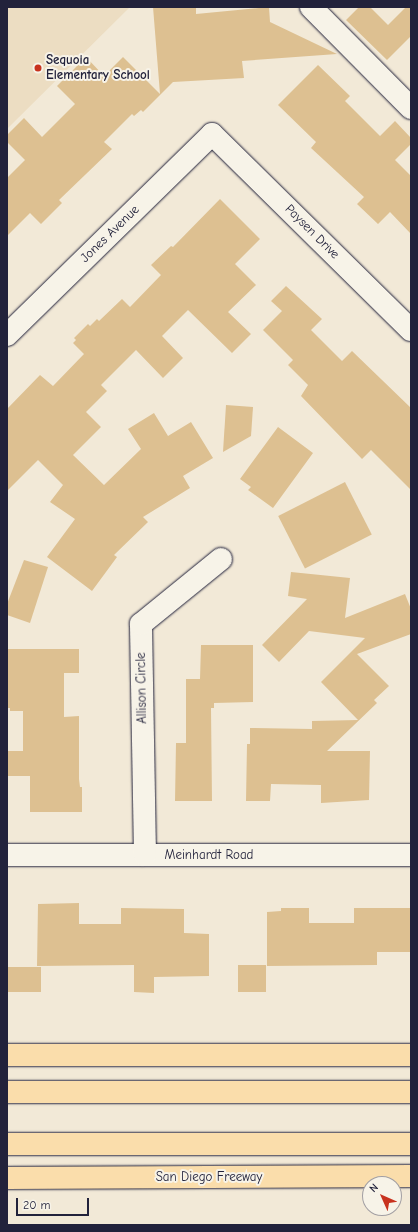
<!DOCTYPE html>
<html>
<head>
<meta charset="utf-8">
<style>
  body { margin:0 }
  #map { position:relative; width:418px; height:1232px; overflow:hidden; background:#f2e9d7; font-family:"Comic Neue",sans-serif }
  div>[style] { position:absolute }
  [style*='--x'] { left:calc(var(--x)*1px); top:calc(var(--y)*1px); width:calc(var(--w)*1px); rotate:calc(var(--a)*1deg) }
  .built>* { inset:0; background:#ecddc2 }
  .building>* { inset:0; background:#ddc091; transform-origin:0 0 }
  .roads { filter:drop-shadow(0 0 1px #22223b) drop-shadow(0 0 1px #22223b) }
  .minor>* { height:22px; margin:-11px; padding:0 11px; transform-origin:11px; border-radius:11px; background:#f7f3e8 }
  .highway>* { height:22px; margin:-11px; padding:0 11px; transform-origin:11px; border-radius:11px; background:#faddab }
  .dots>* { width:11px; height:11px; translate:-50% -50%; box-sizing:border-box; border:2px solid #f7f3e8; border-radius:50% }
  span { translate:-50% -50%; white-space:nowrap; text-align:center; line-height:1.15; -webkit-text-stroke:4px #f7f3e8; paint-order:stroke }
  .poi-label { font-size:13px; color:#22223b; font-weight:700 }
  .left { translate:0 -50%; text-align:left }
  .street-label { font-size:13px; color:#22223b }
  .frame { position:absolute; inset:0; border:8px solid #22223b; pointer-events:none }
  .north { position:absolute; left:362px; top:1176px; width:40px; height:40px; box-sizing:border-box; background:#f7f3e8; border:1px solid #a29fa3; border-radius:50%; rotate:315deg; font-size:11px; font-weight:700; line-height:16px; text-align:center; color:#22223b }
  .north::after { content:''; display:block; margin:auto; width:14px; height:18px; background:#c8321e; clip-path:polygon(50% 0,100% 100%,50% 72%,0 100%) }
  .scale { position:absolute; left:16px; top:1198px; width:73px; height:18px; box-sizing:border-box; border:2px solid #22223b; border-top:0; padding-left:5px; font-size:12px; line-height:14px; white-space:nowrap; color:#22223b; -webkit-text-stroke:3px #f7f3e8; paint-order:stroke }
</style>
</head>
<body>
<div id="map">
  <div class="built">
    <div style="clip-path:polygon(7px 7px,130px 7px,7px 129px)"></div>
  </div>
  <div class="building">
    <div style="clip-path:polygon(153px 7px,196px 7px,196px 14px,269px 7px,270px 22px,337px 54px,242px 61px,244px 78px,173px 82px,143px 112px,141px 110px,134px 116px,132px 114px,104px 142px,112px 149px,59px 200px,62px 203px,41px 224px,30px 213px,7px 236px,7px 178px,25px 160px,7px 142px,7px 135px,24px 118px,42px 137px,75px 104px,57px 86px,86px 57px,104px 76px,123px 57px,160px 94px)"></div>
    <div style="clip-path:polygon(359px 7px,370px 7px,388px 25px,406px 7px,411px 7px,411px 36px,387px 60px,346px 20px)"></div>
    <div style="clip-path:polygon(318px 65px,350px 96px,345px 101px,380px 136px,395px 121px,411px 138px,411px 144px,395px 160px,411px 176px,411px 234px,390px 212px,378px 224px,357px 204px,364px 197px,311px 148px,316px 142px,278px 105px)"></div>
    <div style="clip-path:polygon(220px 199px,260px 239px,235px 264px,256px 285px,228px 312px,251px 334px,232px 353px,188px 310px,162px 336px,183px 358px,163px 378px,136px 350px,101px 385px,107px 391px,86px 412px,101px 427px,73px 455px,104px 485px,141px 449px,128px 429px,154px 413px,168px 436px,191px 422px,213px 458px,183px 476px,190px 488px,143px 517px,148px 522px,114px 555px,117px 557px,92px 591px,47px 557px,75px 519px,50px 502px,63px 485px,38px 460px,7px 491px,7px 409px,40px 375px,53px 386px,84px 354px,73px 343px,76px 340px,74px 338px,88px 324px,90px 326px,97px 319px,99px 321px,122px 299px,130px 307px,161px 275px,151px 265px,171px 246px,173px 247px)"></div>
    <div style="clip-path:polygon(286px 286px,322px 319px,311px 330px,342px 361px,352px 351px,411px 408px,411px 490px,371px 450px,362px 459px,301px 396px,308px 385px,288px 365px,293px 360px,263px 330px,282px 311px,271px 301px)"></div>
    <div style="clip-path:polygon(226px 405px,253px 407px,251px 436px,223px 452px)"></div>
    <div style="clip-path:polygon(278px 427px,313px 453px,273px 508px,248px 490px,251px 487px,240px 479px)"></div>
    <div style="left:345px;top:482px;width:59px;height:75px;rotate:63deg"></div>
    <div style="clip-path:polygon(24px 560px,48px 567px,30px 623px,7px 615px,7px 604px)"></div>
    <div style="clip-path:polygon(291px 572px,350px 578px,345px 618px,405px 594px,411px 609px,411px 634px,357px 654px,389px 686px,374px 700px,377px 703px,327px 751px,370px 751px,369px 800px,321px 803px,321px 785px,271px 784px,270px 801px,246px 801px,247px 744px,250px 744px,250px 728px,312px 729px,312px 721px,358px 720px,321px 682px,365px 638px,309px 631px,279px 662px,262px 645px,307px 599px,288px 596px)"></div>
    <div style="clip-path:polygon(201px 645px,253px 645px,253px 702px,214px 703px,214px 708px,211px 708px,212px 801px,175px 801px,176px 743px,186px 743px,186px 679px,200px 679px)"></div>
    <div style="clip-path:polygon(7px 649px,79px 649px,79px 673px,64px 673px,64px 717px,79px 716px,79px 779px,80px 787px,82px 787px,82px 812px,30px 812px,30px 776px,7px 776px,7px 751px,23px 751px,23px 711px,10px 711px,10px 708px,7px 708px)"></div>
    <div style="clip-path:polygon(79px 903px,79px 924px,121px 924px,121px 908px,184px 909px,184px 933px,209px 934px,209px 976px,154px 977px,154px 993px,134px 992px,134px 965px,37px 966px,38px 904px)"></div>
    <div style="clip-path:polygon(281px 908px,309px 908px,309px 923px,354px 923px,354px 908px,411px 908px,411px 952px,377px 952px,377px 965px,267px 966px,267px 912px,281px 911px)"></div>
    <div style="left:238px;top:965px;width:28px;height:27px"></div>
    <div style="left:7px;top:967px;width:34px;height:25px"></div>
  </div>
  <div class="roads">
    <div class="minor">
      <div style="--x:311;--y:7;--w:142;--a:45.3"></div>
      <div style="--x:7;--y:335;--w:287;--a:-44.4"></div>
      <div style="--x:212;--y:134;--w:279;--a:44.6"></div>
      <div style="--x:7;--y:855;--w:404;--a:0"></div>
      <div style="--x:145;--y:855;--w:231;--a:-91"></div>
      <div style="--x:141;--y:624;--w:103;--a:-39.1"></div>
    </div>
    <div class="highway">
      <div style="--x:7;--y:1055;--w:404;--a:0"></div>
      <div style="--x:7;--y:1092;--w:404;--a:0"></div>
      <div style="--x:7;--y:1144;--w:404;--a:0"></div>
      <div style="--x:7;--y:1178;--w:404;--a:-0.3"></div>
    </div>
  </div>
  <div class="dots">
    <div style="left:38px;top:68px;background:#c8321e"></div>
  </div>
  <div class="poi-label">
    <span class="left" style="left:46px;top:68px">Sequoia<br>Elementary School</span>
  </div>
  <div class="street-label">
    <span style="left:312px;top:232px;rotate:45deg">Paysen Drive</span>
    <span style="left:110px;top:234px;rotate:-44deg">Jones Avenue</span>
    <span style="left:142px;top:688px;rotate:-91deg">Allison Circle</span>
    <span style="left:209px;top:855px">Meinhardt Road</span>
    <span style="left:209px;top:1177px">San Diego Freeway</span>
  </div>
  <div class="frame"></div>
  <div class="north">N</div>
  <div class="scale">20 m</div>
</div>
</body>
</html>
